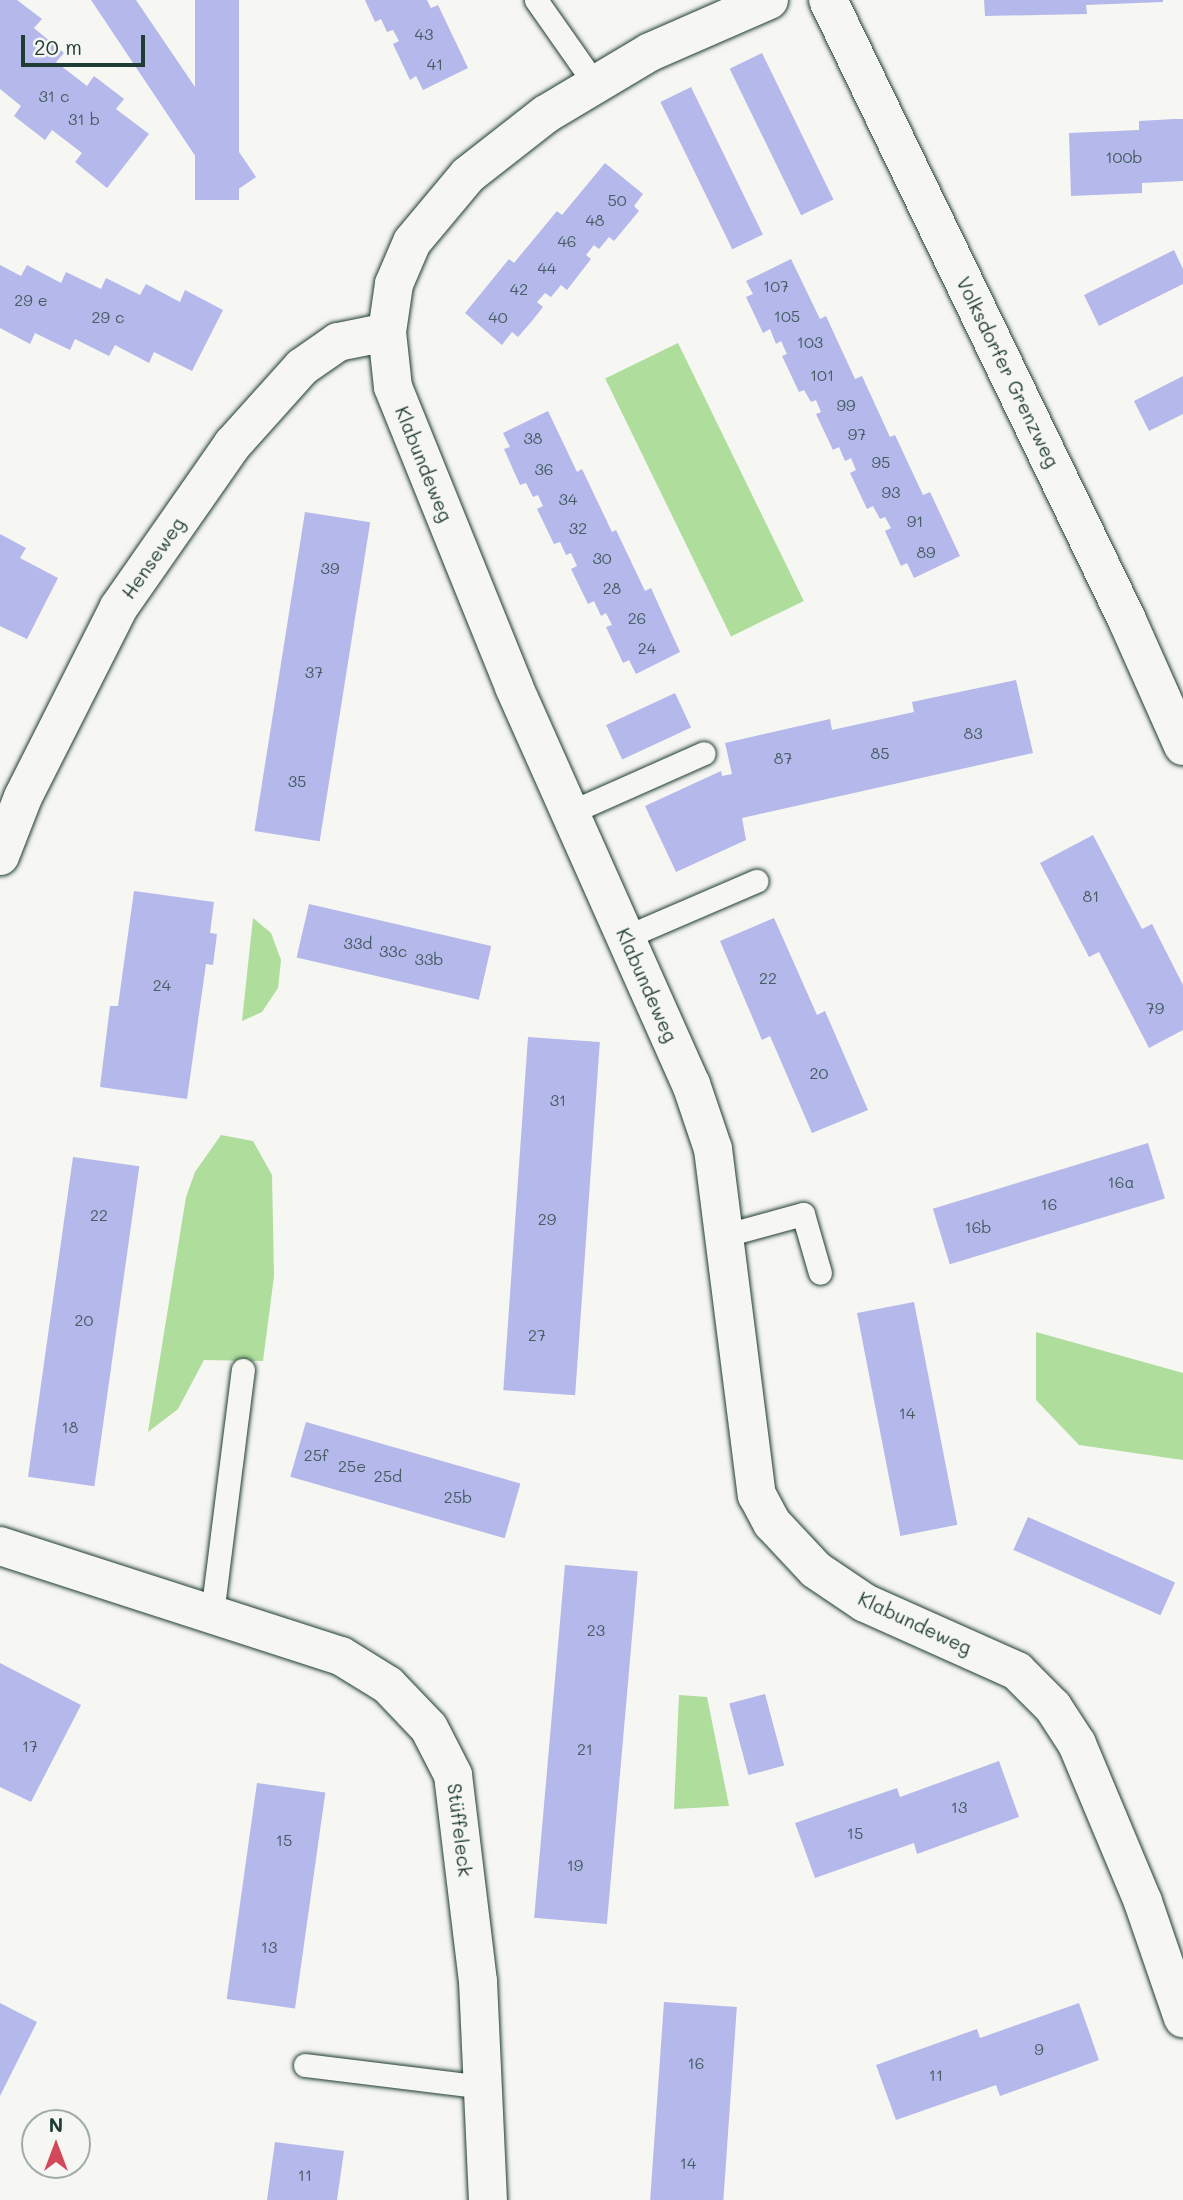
<!DOCTYPE html>
<html>
<head>
<meta charset="utf-8">
<style>
  body { margin:0 }
  #map { position:relative; width:1183px; height:2200px; overflow:hidden; background:#f6f6f2; font-family:Mali,sans-serif }
  div>[style] { position:absolute }
  [style*='--x'] { left:calc(var(--x)*1px); top:calc(var(--y)*1px); width:calc(var(--w)*1px); rotate:calc(var(--a)*1deg) }
  .green>* { inset:0; background:#aedd9c; transform-origin:0 0 }
  .building>* { inset:0; background:#b5b8ea; transform-origin:0 0 }
  .roads { filter:drop-shadow(0 0 2px #1f3d34) drop-shadow(0 0 2px #1f3d34) }
  .lane>* { height:23px; margin:-11.5px; padding:0 11.5px; transform-origin:11.5px; border-radius:11.5px; background:#f6f6f2 }
  .street>* { height:38px; margin:-19px; padding:0 19px; transform-origin:19px; border-radius:19px; background:#f6f6f2 }
  .secondary>* { height:38px; margin:-19px; padding:0 19px; transform-origin:19px; border-radius:19px; background:#f6f6f2 }
  span { translate:-50% -50%; white-space:nowrap; text-align:center; line-height:1.15; -webkit-text-stroke:5px #f6f6f2; paint-order:stroke }
  .number-label { font-size:16px; color:#445c62 }
  .number-label span { -webkit-text-stroke-width:0 }
  .street-label { font-size:19px; color:#1f3d34 }
  .north { position:absolute; left:21px; top:2109px; width:70px; height:70px; box-sizing:border-box; background:#f6f6f2; border:2px solid #a0aca6; border-radius:50%; rotate:0deg; font-size:19px; font-weight:700; line-height:28px; text-align:center; color:#1f3d34 }
  .north::after { content:''; display:block; margin:auto; width:24px; height:32px; background:#d1495b; clip-path:polygon(50% 0,100% 100%,50% 72%,0 100%) }
  .scale { position:absolute; left:21px; top:35px; width:124px; height:32px; box-sizing:border-box; border:4px solid #1f3d34; border-top:0; padding-left:9px; font-size:21px; line-height:24px; white-space:nowrap; color:#1f3d34; -webkit-text-stroke:5px #f6f6f2; paint-order:stroke }
</style>
</head>
<body>
<div id="map">
  <div class="green">
    <div style="left:678px;top:343px;width:287px;height:81px;rotate:64deg"></div>
    <div style="clip-path:polygon(253px 918px,271px 933px,281px 960px,278px 988px,262px 1012px,242px 1021px)"></div>
    <div style="clip-path:polygon(221px 1135px,253px 1141px,272px 1175px,274px 1276px,263px 1361px,204px 1360px,178px 1409px,148px 1432px,186px 1197px,195px 1172px)"></div>
    <div style="clip-path:polygon(1036px 1332px,1183px 1373px,1183px 1460px,1079px 1445px,1036px 1400px)"></div>
    <div style="clip-path:polygon(679px 1695px,707px 1697px,729px 1806px,674px 1809px)"></div>
  </div>
  <div class="building">
    <div style="clip-path:polygon(0 0,17px 0,42px 19px,34px 28px,64px 53px,56px 62px,87px 86px,94px 76px,124px 99px,116px 109px,149px 134px,107px 188px,75px 162px,82px 153px,52px 130px,45px 140px,14px 116px,21px 106px,0 89px)"></div>
    <div style="clip-path:polygon(91px 0,136px 0,256px 177px,224px 199px)"></div>
    <div style="left:195px;top:0;width:44px;height:200px"></div>
    <div style="clip-path:polygon(365px 0,427px 0,431px 8px,438px 5px,468px 68px,423px 90px,416px 76px,410px 80px,393px 44px,399px 41px,393px 30px,387px 32px,381px 19px,375px 22px)"></div>
    <div style="clip-path:polygon(984px 0,1163px 0,1163px 2px,1086px 5px,1087px 14px,985px 16px)"></div>
    <div style="left:762px;top:53px;width:163px;height:36px;rotate:64deg"></div>
    <div style="left:691px;top:87px;width:164px;height:34px;rotate:64deg"></div>
    <div style="clip-path:polygon(1174px 119px,1183px 119px,1183px 181px,1142px 183px,1142px 193px,1071px 196px,1069px 133px,1139px 130px,1139px 121px)"></div>
    <div style="clip-path:polygon(605px 163px,643px 194px,634px 206px,639px 211px,614px 241px,609px 237px,599px 249px,594px 245px,586px 255px,591px 259px,567px 290px,561px 285px,551px 297px,545px 293px,537px 302px,543px 307px,532px 321px,518px 337px,512px 332px,502px 345px,465px 313px,509px 259px,514px 263px,557px 211px,562px 215px)"></div>
    <div style="clip-path:polygon(1174px 250px,1183px 269px,1183px 284px,1099px 326px,1084px 295px)"></div>
    <div style="clip-path:polygon(791px 259px,820px 319px,826px 316px,855px 379px,862px 376px,890px 437px,895px 435px,923px 495px,930px 492px,960px 556px,914px 578px,907px 563px,901px 566px,885px 531px,891px 528px,885px 517px,880px 519px,873px 506px,867px 509px,850px 473px,856px 470px,851px 458px,845px 461px,839px 447px,833px 450px,816px 414px,821px 412px,816px 400px,811px 402px,804px 390px,799px 392px,782px 356px,787px 354px,781px 341px,776px 344px,770px 329px,763px 333px,746px 297px,753px 294px,746px 281px)"></div>
    <div style="clip-path:polygon(0 265px,21px 276px,27px 265px,61px 283px,66px 272px,101px 289px,106px 278px,140px 295px,146px 284px,180px 302px,185px 290px,223px 310px,192px 371px,154px 352px,149px 363px,115px 345px,109px 356px,75px 339px,70px 350px,35px 333px,30px 344px,0 328px)"></div>
    <div style="clip-path:polygon(1183px 376px,1183px 414px,1149px 431px,1134px 401px)"></div>
    <div style="clip-path:polygon(548px 411px,577px 472px,582px 469px,612px 532px,616px 530px,645px 591px,651px 588px,680px 652px,636px 674px,629px 660px,623px 663px,606px 627px,612px 625px,606px 613px,601px 616px,594px 601px,588px 604px,571px 569px,577px 566px,571px 553px,566px 555px,560px 542px,554px 544px,537px 509px,543px 506px,538px 495px,533px 497px,526px 483px,520px 485px,504px 449px,510px 447px,503px 433px)"></div>
    <div style="left:305px;top:512px;width:66px;height:323px;rotate:9deg"></div>
    <div style="clip-path:polygon(0 534px,26px 548px,20px 558px,58px 578px,27px 639px,0 626px)"></div>
    <div style="clip-path:polygon(1016px 680px,1033px 753px,742px 818px,746px 840px,676px 872px,645px 806px,721px 771px,722px 776px,732px 774px,725px 743px,830px 719px,832px 730px,914px 712px,912px 702px)"></div>
    <div style="left:675px;top:693px;width:38px;height:76px;rotate:65deg"></div>
    <div style="clip-path:polygon(1093px 835px,1142px 929px,1152px 924px,1183px 985px,1183px 1030px,1149px 1048px,1099px 952px,1089px 957px,1040px 863px)"></div>
    <div style="clip-path:polygon(134px 891px,214px 902px,210px 933px,217px 934px,213px 965px,206px 964px,187px 1099px,100px 1087px,110px 1006px,118px 1006px)"></div>
    <div style="left:309px;top:904px;width:187px;height:55px;rotate:13deg"></div>
    <div style="clip-path:polygon(774px 918px,817px 1015px,825px 1011px,868px 1110px,812px 1133px,770px 1036px,762px 1040px,720px 941px)"></div>
    <div style="left:528px;top:1037px;width:72px;height:354px;rotate:4deg"></div>
    <div style="left:1148px;top:1143px;width:58px;height:225px;rotate:73deg"></div>
    <div style="left:73px;top:1157px;width:67px;height:323px;rotate:8deg"></div>
    <div style="left:914px;top:1302px;width:227px;height:58px;rotate:79deg"></div>
    <div style="left:306px;top:1422px;width:223px;height:57px;rotate:16deg"></div>
    <div style="left:1028px;top:1517px;width:161px;height:36px;rotate:24deg"></div>
    <div style="left:565px;top:1565px;width:73px;height:354px;rotate:5deg"></div>
    <div style="clip-path:polygon(0 1663px,81px 1705px,31px 1802px,0 1787px)"></div>
    <div style="left:765px;top:1694px;width:74px;height:37px;rotate:75deg"></div>
    <div style="clip-path:polygon(999px 1761px,1019px 1817px,917px 1854px,914px 1843px,815px 1878px,795px 1823px,897px 1788px,900px 1797px)"></div>
    <div style="left:257px;top:1783px;width:69px;height:218px;rotate:8deg"></div>
    <div style="left:664px;top:2002px;width:73px;height:199px;rotate:4deg"></div>
    <div style="clip-path:polygon(0 2003px,37px 2022px,0 2096px)"></div>
    <div style="clip-path:polygon(1079px 2003px,1099px 2060px,1000px 2096px,996px 2085px,896px 2120px,876px 2065px,977px 2029px,980px 2038px)"></div>
    <div style="clip-path:polygon(275px 2142px,344px 2151px,337px 2200px,267px 2200px)"></div>
  </div>
  <div class="roads">
    <div class="lane">
      <div style="--x:536;--y:0;--w:103;--a:54.9"></div>
      <div style="--x:571;--y:812;--w:145;--a:-23.9"></div>
      <div style="--x:626;--y:937;--w:142;--a:-23.3"></div>
      <div style="--x:726;--y:1235;--w:80;--a:-15.3"></div>
      <div style="--x:803;--y:1214;--w:61;--a:73.9"></div>
      <div style="--x:212;--y:1614;--w:246;--a:-82.8"></div>
      <div style="--x:305;--y:2065;--w:180;--a:7"></div>
    </div>
    <div class="street">
      <div style="--x:769;--y:0;--w:130;--a:156.4"></div>
      <div style="--x:650;--y:52;--w:121;--a:149.2"></div>
      <div style="--x:546;--y:114;--w:99;--a:142"></div>
      <div style="--x:468;--y:175;--w:87;--a:129.9"></div>
      <div style="--x:412;--y:242;--w:46;--a:113.2"></div>
      <div style="--x:394;--y:284;--w:49;--a:98.3"></div>
      <div style="--x:387;--y:332;--w:55;--a:83.8"></div>
      <div style="--x:393;--y:387;--w:323;--a:68"></div>
      <div style="--x:514;--y:687;--w:435;--a:66"></div>
      <div style="--x:691;--y:1084;--w:69;--a:71.3"></div>
      <div style="--x:713;--y:1149;--w:349;--a:82.8"></div>
      <div style="--x:757;--y:1495;--w:32;--a:62"></div>
      <div style="--x:772;--y:1523;--w:64;--a:46.9"></div>
      <div style="--x:816;--y:1570;--w:59;--a:34"></div>
      <div style="--x:865;--y:1603;--w:167;--a:24.1"></div>
      <div style="--x:1017;--y:1671;--w:51;--a:45"></div>
      <div style="--x:1053;--y:1707;--w:44;--a:57"></div>
      <div style="--x:1077;--y:1744;--w:171;--a:67.3"></div>
      <div style="--x:1143;--y:1902;--w:123;--a:71"></div>
      <div style="--x:0;--y:856;--w:63;--a:-68.7"></div>
      <div style="--x:23;--y:797;--w:213;--a:-63.2"></div>
      <div style="--x:119;--y:607;--w:198;--a:-55.1"></div>
      <div style="--x:232;--y:445;--w:105;--a:-48.1"></div>
      <div style="--x:302;--y:367;--w:44;--a:-34.8"></div>
      <div style="--x:338;--y:342;--w:50;--a:-11.5"></div>
      <div style="--x:0;--y:1546;--w:358;--a:17.9"></div>
      <div style="--x:341;--y:1656;--w:55;--a:31.7"></div>
      <div style="--x:388;--y:1685;--w:59;--a:46.4"></div>
      <div style="--x:429;--y:1728;--w:53;--a:62.9"></div>
      <div style="--x:453;--y:1775;--w:208;--a:83.1"></div>
      <div style="--x:478;--y:1981;--w:219;--a:87.4"></div>
    </div>
    <div class="secondary">
      <div style="--x:828;--y:0;--w:688;--a:64.25"></div>
      <div style="--x:1127;--y:620;--w:138;--a:66"></div>
    </div>
  </div>
  <div class="number-label">
    <span style="left:424px;top:34px">43</span>
    <span style="left:435px;top:64px">41</span>
    <span style="left:54px;top:96px">31 c</span>
    <span style="left:84px;top:119px">31 b</span>
    <span style="left:1124px;top:157px">100b</span>
    <span style="left:617px;top:200px">50</span>
    <span style="left:595px;top:220px">48</span>
    <span style="left:567px;top:241px">46</span>
    <span style="left:547px;top:268px">44</span>
    <span style="left:776px;top:286px">107</span>
    <span style="left:519px;top:289px">42</span>
    <span style="left:31px;top:300px">29 e</span>
    <span style="left:787px;top:316px">105</span>
    <span style="left:108px;top:317px">29 c</span>
    <span style="left:498px;top:317px">40</span>
    <span style="left:810px;top:342px">103</span>
    <span style="left:822px;top:375px">101</span>
    <span style="left:846px;top:405px">99</span>
    <span style="left:857px;top:434px">97</span>
    <span style="left:533px;top:438px">38</span>
    <span style="left:881px;top:462px">95</span>
    <span style="left:544px;top:469px">36</span>
    <span style="left:891px;top:492px">93</span>
    <span style="left:568px;top:499px">34</span>
    <span style="left:915px;top:521px">91</span>
    <span style="left:578px;top:528px">32</span>
    <span style="left:926px;top:552px">89</span>
    <span style="left:602px;top:558px">30</span>
    <span style="left:330px;top:568px">39</span>
    <span style="left:612px;top:588px">28</span>
    <span style="left:637px;top:618px">26</span>
    <span style="left:647px;top:648px">24</span>
    <span style="left:314px;top:672px">37</span>
    <span style="left:973px;top:733px">83</span>
    <span style="left:880px;top:753px">85</span>
    <span style="left:783px;top:758px">87</span>
    <span style="left:297px;top:781px">35</span>
    <span style="left:1091px;top:896px">81</span>
    <span style="left:358px;top:943px">33d</span>
    <span style="left:393px;top:951px">33c</span>
    <span style="left:429px;top:959px">33b</span>
    <span style="left:768px;top:978px">22</span>
    <span style="left:162px;top:985px">24</span>
    <span style="left:1155px;top:1008px">79</span>
    <span style="left:819px;top:1073px">20</span>
    <span style="left:558px;top:1100px">31</span>
    <span style="left:1121px;top:1182px">16a</span>
    <span style="left:1049px;top:1204px">16</span>
    <span style="left:99px;top:1215px">22</span>
    <span style="left:547px;top:1219px">29</span>
    <span style="left:978px;top:1227px">16b</span>
    <span style="left:84px;top:1320px">20</span>
    <span style="left:537px;top:1335px">27</span>
    <span style="left:907px;top:1413px">14</span>
    <span style="left:70px;top:1427px">18</span>
    <span style="left:316px;top:1455px">25f</span>
    <span style="left:352px;top:1466px">25e</span>
    <span style="left:388px;top:1476px">25d</span>
    <span style="left:458px;top:1497px">25b</span>
    <span style="left:596px;top:1630px">23</span>
    <span style="left:30px;top:1746px">17</span>
    <span style="left:585px;top:1749px">21</span>
    <span style="left:959px;top:1807px">13</span>
    <span style="left:855px;top:1833px">15</span>
    <span style="left:284px;top:1840px">15</span>
    <span style="left:575px;top:1865px">19</span>
    <span style="left:269px;top:1947px">13</span>
    <span style="left:1039px;top:2049px">9</span>
    <span style="left:696px;top:2063px">16</span>
    <span style="left:936px;top:2075px">11</span>
    <span style="left:688px;top:2163px">14</span>
    <span style="left:305px;top:2175px">11</span>
  </div>
  <div class="street-label">
    <span style="left:1008px;top:372px;rotate:64deg">Volksdorfer Grenzweg</span>
    <span style="left:424px;top:464px;rotate:68deg">Klabundeweg</span>
    <span style="left:153px;top:558px;rotate:-55deg">Henseweg</span>
    <span style="left:647px;top:985px;rotate:66deg">Klabundeweg</span>
    <span style="left:915px;top:1623px;rotate:25deg">Klabundeweg</span>
    <span style="left:460px;top:1830px;rotate:83deg">Stüffeleck</span>
  </div>
  <div class="north">N</div>
  <div class="scale">20 m</div>
</div>
</body>
</html>
